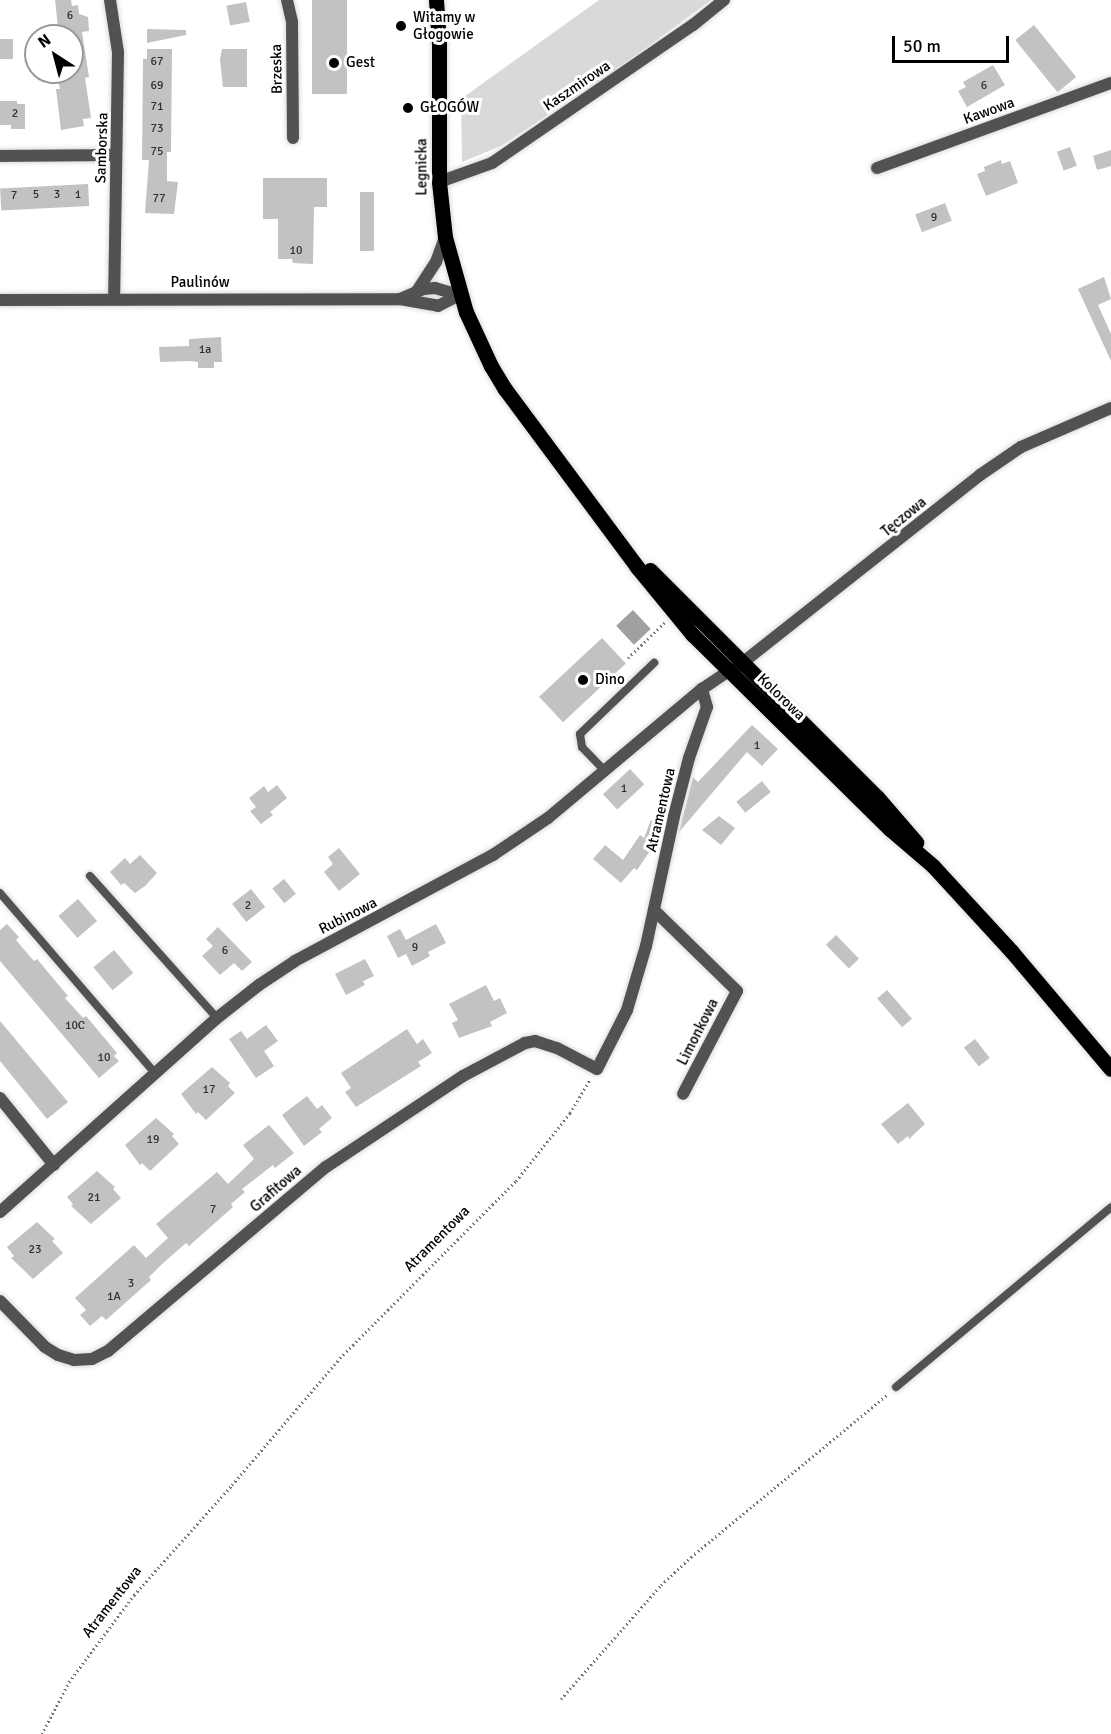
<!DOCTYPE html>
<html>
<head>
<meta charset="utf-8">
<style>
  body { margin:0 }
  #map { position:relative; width:1111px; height:1734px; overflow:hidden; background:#fff; font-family:Signika,sans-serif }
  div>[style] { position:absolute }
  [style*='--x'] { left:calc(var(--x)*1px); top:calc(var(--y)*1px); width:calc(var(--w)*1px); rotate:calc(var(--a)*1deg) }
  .green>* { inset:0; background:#d9d9d9 }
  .water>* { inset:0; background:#a0a0a0; transform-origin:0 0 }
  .building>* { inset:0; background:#c2c2c2; transform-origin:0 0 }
  .path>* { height:3px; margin-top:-1.5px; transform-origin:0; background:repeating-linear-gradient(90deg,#747474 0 1.5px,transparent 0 4.5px) }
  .roads { filter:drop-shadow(0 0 2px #dbdbdb) drop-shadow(0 0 2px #dbdbdb) }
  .service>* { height:8px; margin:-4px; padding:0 4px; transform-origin:4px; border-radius:4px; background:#525252 }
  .minor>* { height:12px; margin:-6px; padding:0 6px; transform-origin:6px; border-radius:6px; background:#525252 }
  .tertiary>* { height:12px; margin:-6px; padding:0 6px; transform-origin:6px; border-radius:6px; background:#525252 }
  .primary>* { height:15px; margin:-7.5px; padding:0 7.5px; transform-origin:7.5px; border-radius:7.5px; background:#000 }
  .dots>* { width:16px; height:16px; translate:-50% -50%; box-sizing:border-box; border:3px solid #fff; border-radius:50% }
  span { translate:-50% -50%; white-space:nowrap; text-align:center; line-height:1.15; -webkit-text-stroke:6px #fff; paint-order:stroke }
  .number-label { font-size:12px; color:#303030 }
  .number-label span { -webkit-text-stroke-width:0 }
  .poi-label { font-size:15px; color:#000 }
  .left { translate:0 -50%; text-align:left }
  .street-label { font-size:15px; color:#000 }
  .north { position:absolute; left:24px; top:24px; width:60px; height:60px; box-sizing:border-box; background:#fff; border:2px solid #999; border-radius:50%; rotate:324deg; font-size:16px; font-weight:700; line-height:24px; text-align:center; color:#000 }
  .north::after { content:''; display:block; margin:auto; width:21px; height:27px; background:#000; clip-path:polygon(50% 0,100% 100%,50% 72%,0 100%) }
  .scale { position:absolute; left:892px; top:36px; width:117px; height:27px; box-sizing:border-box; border:3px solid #000; border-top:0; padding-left:8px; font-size:18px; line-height:21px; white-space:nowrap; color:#000; -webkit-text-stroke:4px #fff; paint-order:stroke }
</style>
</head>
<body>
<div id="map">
  <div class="green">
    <div style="clip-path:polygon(599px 0,711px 0,616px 70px,501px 146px,462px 162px,461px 99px)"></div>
  </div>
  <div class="water">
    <div style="left:633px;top:610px;width:26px;height:23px;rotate:47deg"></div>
  </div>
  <div class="building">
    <div style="clip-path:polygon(55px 0,71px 0,72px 6px,78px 5px,79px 14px,88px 17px,89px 31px,82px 32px,89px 77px,85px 78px,91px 118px,83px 119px,84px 126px,61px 130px,56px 89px,60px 89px,57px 72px,72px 72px,72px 36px,59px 36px)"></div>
    <div style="left:312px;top:0;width:35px;height:94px"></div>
    <div style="left:246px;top:2px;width:20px;height:20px;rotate:79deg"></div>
    <div style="left:1034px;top:25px;width:67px;height:24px;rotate:51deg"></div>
    <div style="clip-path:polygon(147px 29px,186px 30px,186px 35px,147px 43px)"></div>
    <div style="left:0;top:39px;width:13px;height:20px"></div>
    <div style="clip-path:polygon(147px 49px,172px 49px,171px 152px,167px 152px,167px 181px,178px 182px,174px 214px,145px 213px,149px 160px,142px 160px,143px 59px,147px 59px)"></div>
    <div style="clip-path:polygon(222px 49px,247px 49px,247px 87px,223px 87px,220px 60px)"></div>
    <div style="clip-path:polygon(993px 65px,1005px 85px,967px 107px,958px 91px,966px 87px,963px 82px)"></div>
    <div style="clip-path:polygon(0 101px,17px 101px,17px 104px,25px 104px,25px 129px,11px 129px,11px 125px,0 125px)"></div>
    <div style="left:1070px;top:147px;width:20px;height:14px;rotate:70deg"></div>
    <div style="clip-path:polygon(1111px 150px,1111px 166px,1097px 170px,1093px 156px)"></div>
    <div style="clip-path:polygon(1001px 160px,1002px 164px,1010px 161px,1018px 183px,986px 196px,977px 174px,985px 171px,984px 167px)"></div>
    <div style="clip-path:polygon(263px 178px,327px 178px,327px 207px,314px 207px,313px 264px,293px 263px,292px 259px,278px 259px,278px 219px,263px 219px)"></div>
    <div style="left:88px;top:184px;width:22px;height:88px;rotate:87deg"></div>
    <div style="left:360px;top:192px;width:14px;height:59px"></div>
    <div style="left:945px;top:203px;width:19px;height:32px;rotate:69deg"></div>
    <div style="clip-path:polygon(1104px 277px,1111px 299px,1098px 305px,1111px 334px,1111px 361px,1078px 289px)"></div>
    <div style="clip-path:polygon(221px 337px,222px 362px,214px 362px,214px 368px,198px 368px,198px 362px,190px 361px,160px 362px,159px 347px,189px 346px,189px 339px)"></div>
    <div style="left:602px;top:638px;width:35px;height:86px;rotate:47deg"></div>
    <div style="clip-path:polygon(752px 725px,778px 749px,762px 766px,747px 752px,679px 832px,693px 777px,698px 782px)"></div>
    <div style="left:630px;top:769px;width:21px;height:37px;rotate:47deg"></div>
    <div style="left:762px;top:781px;width:14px;height:33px;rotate:51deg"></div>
    <div style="clip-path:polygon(277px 785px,287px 798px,270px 812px,273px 815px,261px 824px,250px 811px,256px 807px,249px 798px,264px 786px,268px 792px)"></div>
    <div style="clip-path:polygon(719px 816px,735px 828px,721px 845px,702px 830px)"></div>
    <div style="clip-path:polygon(651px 820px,662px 825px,654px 845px,637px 870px,634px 868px,621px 883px,593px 859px,605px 845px,623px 860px,640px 835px,644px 838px)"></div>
    <div style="clip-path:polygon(339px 848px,360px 874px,339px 891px,324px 872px,333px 864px,328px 857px)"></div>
    <div style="clip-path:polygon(140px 855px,157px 873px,145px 886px,135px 893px,124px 883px,121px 885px,110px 872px,125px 858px,130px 864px)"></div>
    <div style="left:284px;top:879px;width:19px;height:15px;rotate:51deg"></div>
    <div style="left:251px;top:889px;width:23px;height:24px;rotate:52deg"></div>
    <div style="left:78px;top:899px;width:29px;height:26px;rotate:49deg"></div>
    <div style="clip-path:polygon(7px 924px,19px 937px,16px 940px,34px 961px,37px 959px,68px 996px,65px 998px,83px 1018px,86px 1016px,117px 1053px,114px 1056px,119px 1061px,99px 1078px,0 961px,0 930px)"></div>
    <div style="clip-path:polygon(436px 924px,446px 943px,428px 952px,430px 956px,412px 966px,406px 954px,398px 958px,387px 936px,400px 929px,406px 940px)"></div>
    <div style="clip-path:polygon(218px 927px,252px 962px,242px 971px,234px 963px,220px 975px,202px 956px,213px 946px,206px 939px)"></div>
    <div style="left:836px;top:935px;width:33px;height:14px;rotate:46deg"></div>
    <div style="left:114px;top:950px;width:30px;height:27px;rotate:50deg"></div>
    <div style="clip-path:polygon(365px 959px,374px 976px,363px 981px,365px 985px,346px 995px,335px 974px)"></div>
    <div style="clip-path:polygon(486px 985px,494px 1001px,500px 998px,507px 1013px,490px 1022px,492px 1026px,459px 1038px,452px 1023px,458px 1020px,449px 1004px)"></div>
    <div style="left:887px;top:990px;width:38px;height:13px;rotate:49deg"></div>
    <div style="clip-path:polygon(0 1021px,68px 1102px,47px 1119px,0 1061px)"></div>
    <div style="clip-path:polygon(266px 1025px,278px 1041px,264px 1051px,274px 1066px,256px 1078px,229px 1039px,241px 1031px,247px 1039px)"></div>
    <div style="clip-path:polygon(407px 1029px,417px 1044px,423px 1039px,432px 1053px,418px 1062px,421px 1066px,356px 1107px,345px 1092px,351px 1088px,341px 1073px)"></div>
    <div style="left:975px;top:1039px;width:24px;height:14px;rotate:52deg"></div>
    <div style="clip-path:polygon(212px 1067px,230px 1083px,228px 1086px,235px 1093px,206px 1120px,198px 1112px,196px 1114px,181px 1094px)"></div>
    <div style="clip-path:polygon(307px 1096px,317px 1109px,322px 1105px,332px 1118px,319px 1129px,322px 1132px,304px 1146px,282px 1115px)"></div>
    <div style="clip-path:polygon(908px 1103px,925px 1124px,909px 1139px,908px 1136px,898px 1144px,881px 1124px)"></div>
    <div style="clip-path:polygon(156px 1118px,174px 1134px,172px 1136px,179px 1144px,150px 1171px,142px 1163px,140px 1165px,125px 1145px)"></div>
    <div style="clip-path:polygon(269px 1125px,294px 1153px,275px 1168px,273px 1165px,242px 1189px,245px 1192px,231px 1204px,233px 1207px,189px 1246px,186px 1243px,161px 1265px,149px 1277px,151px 1280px,106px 1320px,102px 1316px,90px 1326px,80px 1315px,86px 1310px,75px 1298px,134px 1245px,146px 1258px,168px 1238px,156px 1224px,217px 1172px,228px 1184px,254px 1159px,243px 1145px)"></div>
    <div style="clip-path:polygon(97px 1171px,115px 1187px,113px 1189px,121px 1198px,91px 1224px,71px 1206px,73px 1204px,67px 1197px)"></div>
    <div style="clip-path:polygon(37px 1222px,55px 1239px,52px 1241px,63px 1253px,33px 1279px,11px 1258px,14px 1256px,7px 1247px)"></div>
  </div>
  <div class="path">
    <div style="--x:628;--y:658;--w:52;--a:-44.2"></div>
    <div style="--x:561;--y:1699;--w:152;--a:-48.7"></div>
    <div style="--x:661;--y:1585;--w:41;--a:-43"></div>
    <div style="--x:691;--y:1557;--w:256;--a:-39.6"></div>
    <div style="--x:42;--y:1734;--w:59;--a:-62.6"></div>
    <div style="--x:69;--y:1682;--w:109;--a:-53.2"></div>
    <div style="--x:134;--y:1595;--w:147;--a:-48.3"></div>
    <div style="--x:232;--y:1485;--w:167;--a:-49.6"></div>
    <div style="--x:340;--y:1358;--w:250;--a:-45.2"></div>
    <div style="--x:516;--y:1181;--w:87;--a:-51.5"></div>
    <div style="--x:570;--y:1113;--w:39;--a:-59"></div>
  </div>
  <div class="roads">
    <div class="service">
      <div style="--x:605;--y:771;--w:33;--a:-134"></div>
      <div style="--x:582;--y:747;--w:13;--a:-99"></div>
      <div style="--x:580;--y:734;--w:103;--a:-43.8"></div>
      <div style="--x:90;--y:876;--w:191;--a:48.2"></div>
      <div style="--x:0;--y:893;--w:238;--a:49.3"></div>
      <div style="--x:896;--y:1387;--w:280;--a:-39.9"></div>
    </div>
    <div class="minor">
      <div style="--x:110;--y:0;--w:53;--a:81.3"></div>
      <div style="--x:118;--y:52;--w:246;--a:90.9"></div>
      <div style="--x:287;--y:0;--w:23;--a:77"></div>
      <div style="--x:292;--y:22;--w:116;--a:89.5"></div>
      <div style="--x:0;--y:156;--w:116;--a:-0.5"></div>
      <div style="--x:877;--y:168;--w:249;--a:-20"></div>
      <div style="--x:439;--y:182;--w:56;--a:-19.7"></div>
      <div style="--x:492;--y:163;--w:244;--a:-34.5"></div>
      <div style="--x:693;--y:25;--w:40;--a:-39"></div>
      <div style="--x:654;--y:910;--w:116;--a:44.3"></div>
      <div style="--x:737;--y:991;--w:116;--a:117.7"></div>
      <div style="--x:0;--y:1098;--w:86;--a:51.1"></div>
      <div style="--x:0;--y:1212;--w:291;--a:-41.8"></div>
      <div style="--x:217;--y:1018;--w:53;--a:-38.2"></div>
      <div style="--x:259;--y:985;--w:43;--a:-33.7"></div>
      <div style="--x:295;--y:961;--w:225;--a:-28.2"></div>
      <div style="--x:493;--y:855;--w:66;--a:-33.9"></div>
      <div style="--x:548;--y:818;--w:201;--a:-40"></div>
      <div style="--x:702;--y:689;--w:32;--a:-34"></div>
      <div style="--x:0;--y:1301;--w:64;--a:45.6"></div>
      <div style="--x:45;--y:1347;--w:15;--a:32"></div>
      <div style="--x:58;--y:1355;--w:17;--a:17"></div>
      <div style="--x:74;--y:1360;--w:18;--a:-3"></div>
      <div style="--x:92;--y:1359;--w:18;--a:-27"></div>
      <div style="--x:108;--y:1351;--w:285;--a:-40.2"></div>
      <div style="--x:326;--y:1167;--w:164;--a:-33.6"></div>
      <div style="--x:463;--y:1076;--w:70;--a:-28"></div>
      <div style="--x:525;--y:1043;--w:10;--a:-11"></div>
      <div style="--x:535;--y:1041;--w:23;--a:18"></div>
      <div style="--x:557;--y:1048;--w:45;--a:27.7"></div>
      <div style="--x:597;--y:1069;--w:66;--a:-63"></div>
      <div style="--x:627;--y:1010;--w:67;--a:-73.5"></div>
      <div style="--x:646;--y:946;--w:133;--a:-77.8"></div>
      <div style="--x:674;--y:816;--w:60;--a:-75.5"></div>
      <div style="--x:689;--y:758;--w:54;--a:-70.6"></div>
      <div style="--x:707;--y:707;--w:19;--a:-106"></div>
    </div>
    <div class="tertiary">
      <div style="--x:417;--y:291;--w:35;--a:-57"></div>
      <div style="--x:436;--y:262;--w:27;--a:-70"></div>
      <div style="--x:400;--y:299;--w:25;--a:-23"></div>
      <div style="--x:423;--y:289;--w:12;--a:-5"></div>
      <div style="--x:435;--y:288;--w:26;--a:16"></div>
      <div style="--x:0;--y:300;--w:400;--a:-0.1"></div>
      <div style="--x:400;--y:299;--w:39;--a:10"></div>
      <div style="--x:438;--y:306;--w:25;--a:-27"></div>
      <div style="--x:737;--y:667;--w:310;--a:-38.3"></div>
      <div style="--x:980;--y:475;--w:50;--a:-34.3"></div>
      <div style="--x:1021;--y:447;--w:98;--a:-23.4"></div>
    </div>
    <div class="primary">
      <div style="--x:436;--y:0;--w:44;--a:86.1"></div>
      <div style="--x:439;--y:44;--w:138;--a:90"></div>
      <div style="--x:439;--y:182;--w:55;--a:83.8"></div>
      <div style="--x:445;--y:237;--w:78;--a:74.4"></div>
      <div style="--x:466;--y:312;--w:60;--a:65.2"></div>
      <div style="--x:491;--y:366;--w:27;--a:59"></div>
      <div style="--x:505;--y:389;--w:222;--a:53.4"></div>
      <div style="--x:637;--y:567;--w:87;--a:50.6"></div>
      <div style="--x:692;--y:634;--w:278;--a:44.6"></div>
      <div style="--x:890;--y:829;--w:57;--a:40.7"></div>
      <div style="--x:933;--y:866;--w:117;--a:47.4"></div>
      <div style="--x:1012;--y:952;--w:153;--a:49.8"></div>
      <div style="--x:650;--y:570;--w:321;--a:45"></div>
      <div style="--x:877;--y:797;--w:60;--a:49.1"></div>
    </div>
  </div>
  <div class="dots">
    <div style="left:401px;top:26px;background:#000"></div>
    <div style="left:334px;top:63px;background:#000"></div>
    <div style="left:408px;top:108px;background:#000"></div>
    <div style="left:583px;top:680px;background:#000"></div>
  </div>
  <div class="number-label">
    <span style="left:70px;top:16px">6</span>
    <span style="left:157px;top:62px">67</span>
    <span style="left:157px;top:86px">69</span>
    <span style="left:984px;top:86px">6</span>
    <span style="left:157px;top:107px">71</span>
    <span style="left:15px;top:114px">2</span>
    <span style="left:157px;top:129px">73</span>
    <span style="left:157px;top:152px">75</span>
    <span style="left:36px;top:195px">5</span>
    <span style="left:57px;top:195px">3</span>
    <span style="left:78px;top:195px">1</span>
    <span style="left:14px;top:196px">7</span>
    <span style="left:159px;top:199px">77</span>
    <span style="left:934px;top:218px">9</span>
    <span style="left:296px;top:251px">10</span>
    <span style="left:205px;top:350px">1a</span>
    <span style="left:757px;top:746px">1</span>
    <span style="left:624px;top:789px">1</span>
    <span style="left:248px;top:906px">2</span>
    <span style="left:415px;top:948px">9</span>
    <span style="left:225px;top:951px">6</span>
    <span style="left:75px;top:1026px">10C</span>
    <span style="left:104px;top:1058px">10</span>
    <span style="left:209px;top:1090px">17</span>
    <span style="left:153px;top:1140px">19</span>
    <span style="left:94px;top:1198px">21</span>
    <span style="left:213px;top:1210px">7</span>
    <span style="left:35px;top:1250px">23</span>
    <span style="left:131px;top:1284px">3</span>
    <span style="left:114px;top:1297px">1A</span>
  </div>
  <div class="poi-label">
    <span class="left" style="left:413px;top:26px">Witamy w<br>Głogowie</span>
    <span class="left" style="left:346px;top:63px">Gest</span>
    <span class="left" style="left:420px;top:108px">GŁOGÓW</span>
    <span class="left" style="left:595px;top:680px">Dino</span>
  </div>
  <div class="street-label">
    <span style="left:277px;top:69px;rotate:-91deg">Brzeska</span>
    <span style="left:577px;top:86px;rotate:-34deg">Kaszmirowa</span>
    <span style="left:989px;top:111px;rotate:-20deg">Kawowa</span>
    <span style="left:102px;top:148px;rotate:-88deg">Samborska</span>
    <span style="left:422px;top:167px;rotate:-90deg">Legnicka</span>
    <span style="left:200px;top:283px">Paulinów</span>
    <span style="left:904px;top:517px;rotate:-39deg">Tęczowa</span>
    <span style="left:781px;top:697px;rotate:44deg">Kolorowa</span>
    <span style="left:661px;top:810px;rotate:-77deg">Atramentowa</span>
    <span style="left:348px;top:916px;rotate:-27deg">Rubinowa</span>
    <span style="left:698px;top:1032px;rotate:-63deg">Limonkowa</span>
    <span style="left:276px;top:1189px;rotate:-41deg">Grafitowa</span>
    <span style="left:437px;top:1239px;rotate:-45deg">Atramentowa</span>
    <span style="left:112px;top:1602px;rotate:-52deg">Atramentowa</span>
  </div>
  <div class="north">N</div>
  <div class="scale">50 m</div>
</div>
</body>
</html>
